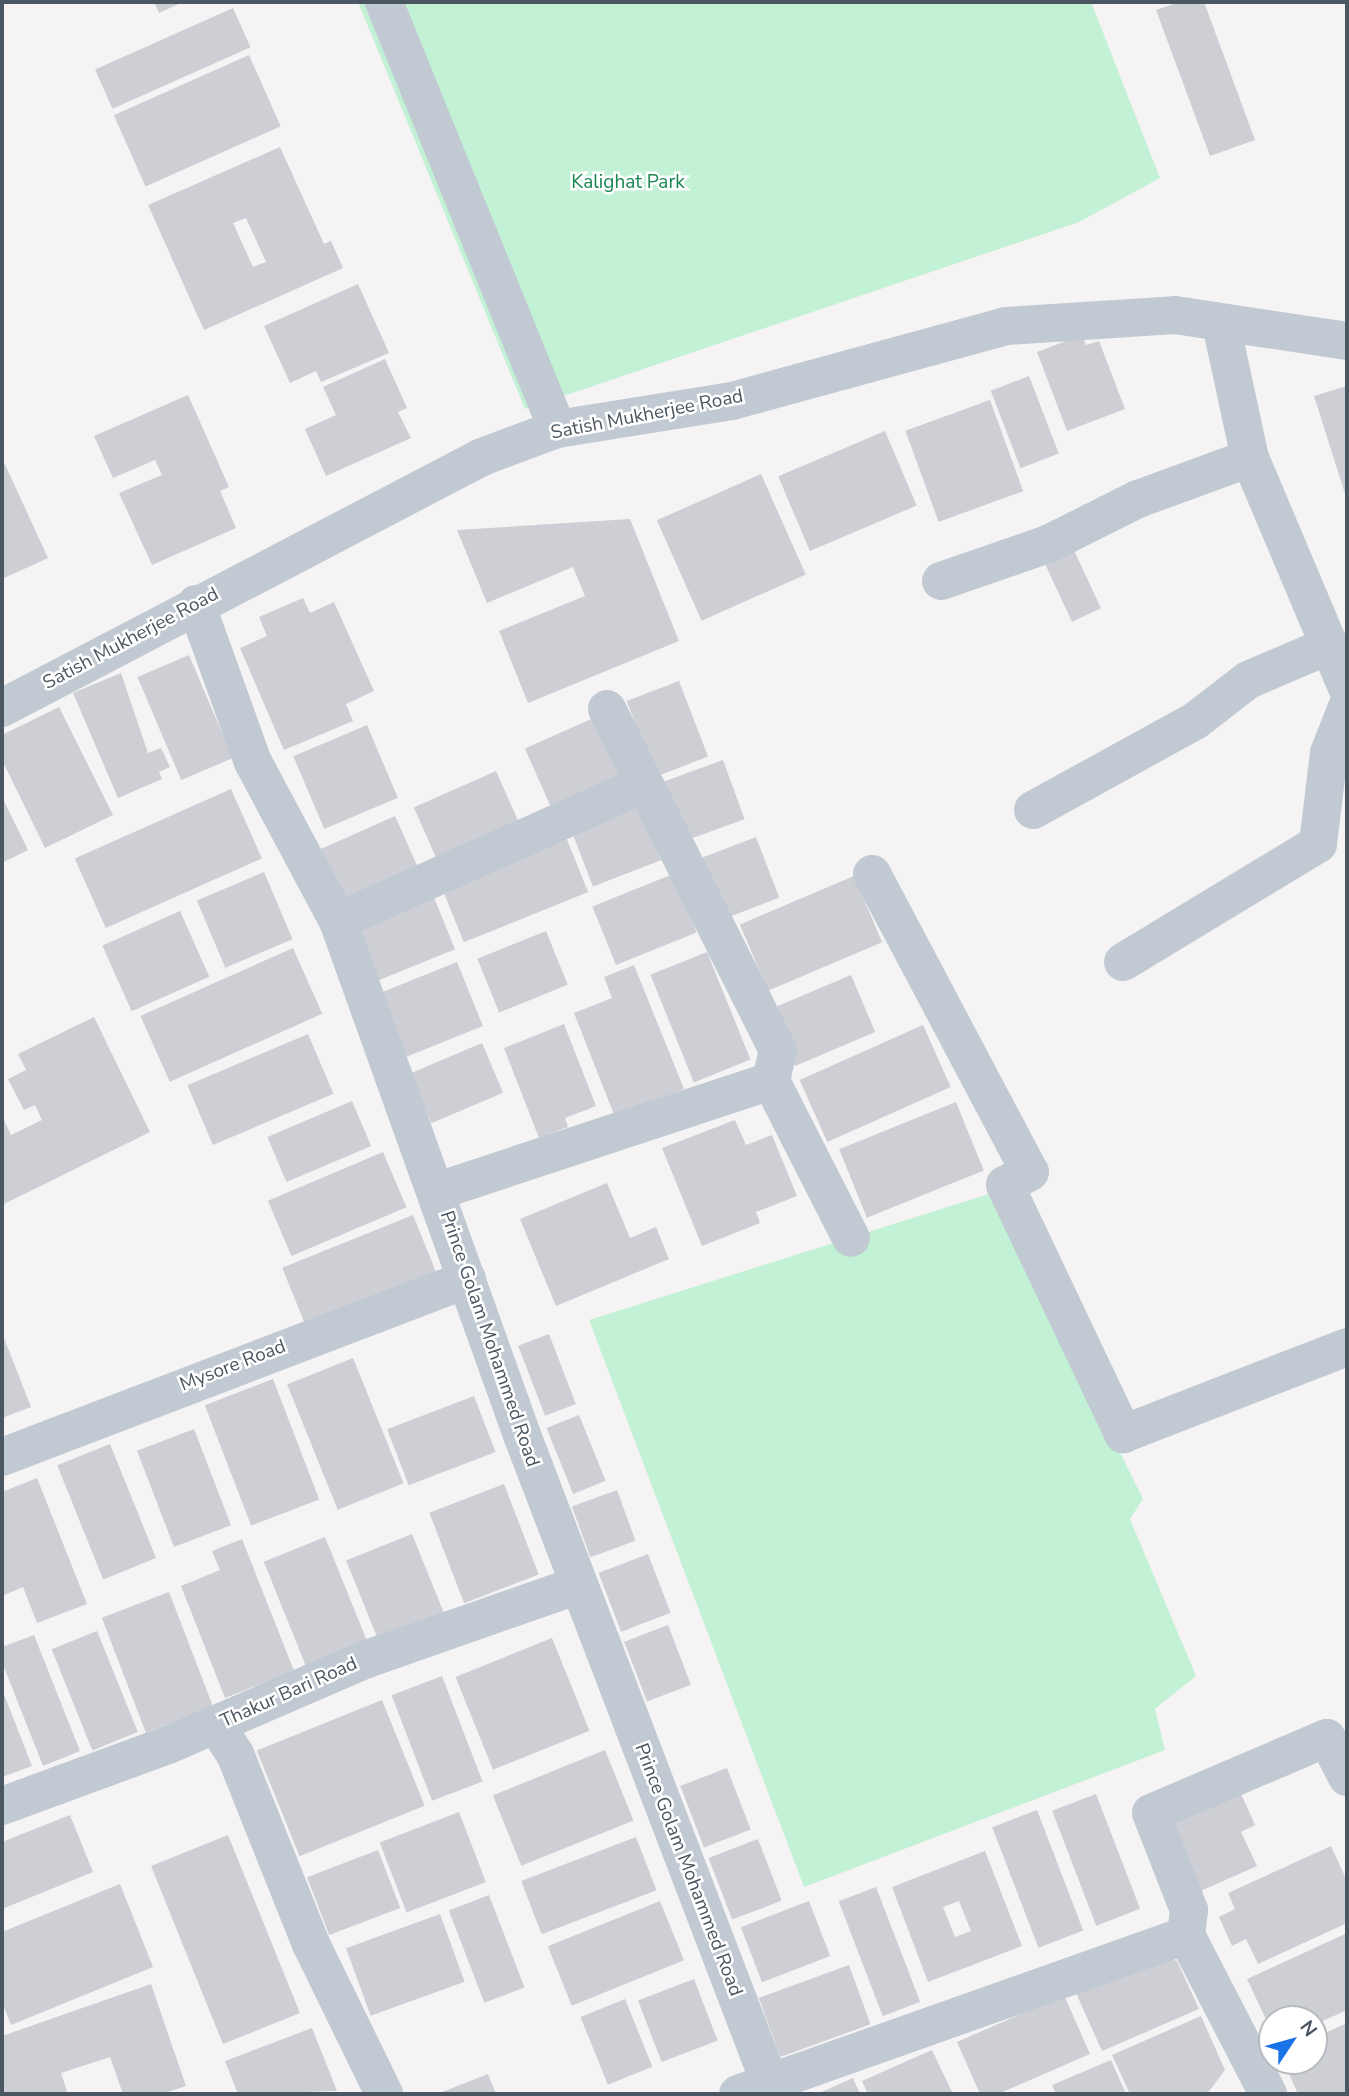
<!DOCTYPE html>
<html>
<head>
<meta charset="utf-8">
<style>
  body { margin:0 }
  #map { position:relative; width:1349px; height:2096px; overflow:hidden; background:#f5f3f3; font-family:"Nunito Sans",sans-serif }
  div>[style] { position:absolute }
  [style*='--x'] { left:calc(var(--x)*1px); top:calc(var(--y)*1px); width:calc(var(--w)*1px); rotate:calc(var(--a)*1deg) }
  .green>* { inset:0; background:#c3f1d5 }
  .building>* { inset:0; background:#cdcfd5; transform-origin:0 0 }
  .street>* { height:38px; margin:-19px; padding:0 19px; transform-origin:19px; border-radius:19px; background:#c1cad2 }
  span { translate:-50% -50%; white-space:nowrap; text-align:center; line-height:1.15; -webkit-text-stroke:5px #fff; paint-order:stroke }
  .park-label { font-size:19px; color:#17864f }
  .street-label { font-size:19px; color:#4a5661 }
  .frame { position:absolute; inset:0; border:4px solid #4a5661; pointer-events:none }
  .north { position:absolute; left:1258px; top:2005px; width:70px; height:70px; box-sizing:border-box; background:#fff; border:2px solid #b7bbc0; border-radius:50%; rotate:54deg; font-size:19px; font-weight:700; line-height:28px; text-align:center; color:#4a5661 }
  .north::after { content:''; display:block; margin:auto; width:24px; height:32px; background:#1a73e8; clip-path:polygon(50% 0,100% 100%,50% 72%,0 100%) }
</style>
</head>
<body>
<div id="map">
  <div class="green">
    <div style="clip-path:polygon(358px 2px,1091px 2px,1160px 178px,1079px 222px,525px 409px)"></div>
    <div style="clip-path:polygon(992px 1193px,1143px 1499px,1130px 1519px,1196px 1676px,1155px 1709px,1165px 1750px,804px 1887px,589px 1320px)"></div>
  </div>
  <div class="building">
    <div style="clip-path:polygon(154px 2px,183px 2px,159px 13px)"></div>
    <div style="clip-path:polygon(1179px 2px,1204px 2px,1255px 140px,1210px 156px,1156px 10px)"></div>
    <div style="left:233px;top:8px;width:43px;height:151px;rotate:66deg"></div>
    <div style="left:249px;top:55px;width:78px;height:148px;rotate:66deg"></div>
    <div style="clip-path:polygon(evenodd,280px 147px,324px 244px,331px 241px,343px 268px,204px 330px,148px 205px,280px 147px,246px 218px,266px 262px,253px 267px,233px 223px,246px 218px)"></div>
    <div style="clip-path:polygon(358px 284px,389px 353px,321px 382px,316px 371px,290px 383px,264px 326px)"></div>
    <div style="clip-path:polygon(1082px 335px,1086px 345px,1099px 341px,1125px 409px,1067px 431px,1037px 352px)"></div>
    <div style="clip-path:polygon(385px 359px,407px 408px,398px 412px,411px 438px,326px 476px,305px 429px,336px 415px,323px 387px)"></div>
    <div style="left:1029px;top:376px;width:83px;height:41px;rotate:69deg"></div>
    <div style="clip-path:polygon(1347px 386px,1347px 500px,1314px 396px)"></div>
    <div style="clip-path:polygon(188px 395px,229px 487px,220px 491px,236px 528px,152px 565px,119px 493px,162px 475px,155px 460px,113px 478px,94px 436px)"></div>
    <div style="left:990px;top:400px;width:97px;height:90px;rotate:70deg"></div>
    <div style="left:885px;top:431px;width:81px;height:116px;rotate:67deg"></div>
    <div style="clip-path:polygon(2px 458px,48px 558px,2px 579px)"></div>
    <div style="left:761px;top:474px;width:110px;height:114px;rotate:66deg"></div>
    <div style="clip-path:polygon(630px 519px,679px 641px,528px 703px,499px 631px,585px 596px,573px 567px,487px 603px,457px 530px)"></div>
    <div style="left:1071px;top:544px;width:71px;height:32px;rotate:65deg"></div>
    <div style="clip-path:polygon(303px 598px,310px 613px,334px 602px,374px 691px,346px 704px,353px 721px,284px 750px,240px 648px,267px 636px,259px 617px)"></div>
    <div style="left:189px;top:655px;width:112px;height:56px;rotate:67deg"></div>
    <div style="clip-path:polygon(121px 673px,148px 753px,161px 748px,170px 767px,159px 772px,162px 779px,118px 798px,73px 693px)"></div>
    <div style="left:679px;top:681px;width:81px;height:56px;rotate:69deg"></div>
    <div style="clip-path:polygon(59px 707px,113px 815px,45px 848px,2px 760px,2px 735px)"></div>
    <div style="left:598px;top:716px;width:74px;height:80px;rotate:66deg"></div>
    <div style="left:367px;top:725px;width:79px;height:80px;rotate:67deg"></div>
    <div style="left:723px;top:760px;width:63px;height:67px;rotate:70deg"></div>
    <div style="left:496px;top:771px;width:61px;height:90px;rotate:66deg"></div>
    <div style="left:231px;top:789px;width:76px;height:171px;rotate:66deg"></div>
    <div style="left:636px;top:795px;width:70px;height:73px;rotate:69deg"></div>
    <div style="clip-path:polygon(2px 797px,28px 850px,2px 863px)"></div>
    <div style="left:395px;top:816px;width:59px;height:81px;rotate:66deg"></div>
    <div style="left:563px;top:830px;width:67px;height:134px;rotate:68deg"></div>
    <div style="left:756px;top:837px;width:65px;height:67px;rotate:69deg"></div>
    <div style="left:264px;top:872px;width:73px;height:73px;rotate:67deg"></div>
    <div style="left:673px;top:874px;width:63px;height:87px;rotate:68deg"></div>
    <div style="left:854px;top:876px;width:72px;height:124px;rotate:67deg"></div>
    <div style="left:431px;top:890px;width:64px;height:87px;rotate:68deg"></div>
    <div style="left:180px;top:911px;width:72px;height:85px;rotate:66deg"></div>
    <div style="left:546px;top:931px;width:58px;height:74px;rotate:68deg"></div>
    <div style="left:293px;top:948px;width:72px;height:167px;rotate:66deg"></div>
    <div style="left:707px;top:952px;width:116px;height:61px;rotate:68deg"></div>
    <div style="left:457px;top:962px;width:69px;height:85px;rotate:68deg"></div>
    <div style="clip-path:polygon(634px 965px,684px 1089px,615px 1117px,574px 1013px,612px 998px,604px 977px)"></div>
    <div style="left:851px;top:975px;width:62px;height:87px;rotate:67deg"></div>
    <div style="clip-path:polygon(94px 1017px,150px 1132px,2px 1205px,2px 1116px,11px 1135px,42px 1120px,35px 1105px,24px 1110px,8px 1079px,26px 1070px,18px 1054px)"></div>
    <div style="clip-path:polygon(564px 1024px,596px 1106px,565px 1118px,568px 1127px,539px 1138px,504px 1048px)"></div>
    <div style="left:923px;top:1025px;width:68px;height:135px;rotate:66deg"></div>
    <div style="left:308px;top:1034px;width:65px;height:131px;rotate:67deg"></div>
    <div style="left:482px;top:1043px;width:54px;height:78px;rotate:67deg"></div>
    <div style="left:352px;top:1101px;width:49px;height:92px;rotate:67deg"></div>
    <div style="left:956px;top:1102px;width:74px;height:126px;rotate:68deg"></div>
    <div style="clip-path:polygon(735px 1120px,746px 1145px,772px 1135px,797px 1196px,756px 1212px,760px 1223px,702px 1246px,662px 1148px)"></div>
    <div style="left:383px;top:1152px;width:60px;height:125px;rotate:67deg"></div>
    <div style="clip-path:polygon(607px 1183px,630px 1238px,656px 1227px,669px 1259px,556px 1306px,520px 1219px)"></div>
    <div style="left:413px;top:1215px;width:62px;height:141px;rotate:68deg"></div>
    <div style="clip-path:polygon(2px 1333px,31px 1407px,2px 1418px)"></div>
    <div style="left:549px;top:1334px;width:75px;height:33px;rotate:69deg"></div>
    <div style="left:353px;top:1358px;width:135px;height:71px;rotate:68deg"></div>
    <div style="left:273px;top:1379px;width:129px;height:73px;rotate:69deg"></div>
    <div style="left:474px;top:1396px;width:60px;height:93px;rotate:69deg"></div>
    <div style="left:579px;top:1415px;width:71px;height:35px;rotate:68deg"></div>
    <div style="left:194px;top:1429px;width:103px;height:61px;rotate:69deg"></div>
    <div style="left:110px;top:1444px;width:123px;height:57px;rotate:68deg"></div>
    <div style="clip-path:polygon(37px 1478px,87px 1604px,37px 1623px,23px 1587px,2px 1596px,2px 1492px)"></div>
    <div style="left:504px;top:1484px;width:97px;height:80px;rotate:69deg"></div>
    <div style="left:617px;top:1490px;width:54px;height:48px;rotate:70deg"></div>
    <div style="left:412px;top:1534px;width:97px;height:71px;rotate:68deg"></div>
    <div style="left:325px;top:1537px;width:117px;height:66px;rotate:68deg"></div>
    <div style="clip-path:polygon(242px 1539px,294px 1671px,225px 1698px,181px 1586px,220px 1570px,212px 1551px)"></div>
    <div style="left:648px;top:1554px;width:63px;height:53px;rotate:69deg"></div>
    <div style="left:169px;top:1592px;width:123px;height:72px;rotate:69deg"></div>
    <div style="left:668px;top:1625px;width:64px;height:47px;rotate:69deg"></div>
    <div style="left:97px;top:1631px;width:109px;height:49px;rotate:68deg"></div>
    <div style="clip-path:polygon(34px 1635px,80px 1751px,43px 1766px,2px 1662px,2px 1647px)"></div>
    <div style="left:552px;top:1638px;width:100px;height:104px;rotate:68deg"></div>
    <div style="left:442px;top:1676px;width:113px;height:54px;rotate:69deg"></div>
    <div style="clip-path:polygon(2px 1689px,32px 1766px,2px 1777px)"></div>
    <div style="left:382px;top:1700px;width:114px;height:135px;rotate:68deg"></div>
    <div style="left:605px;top:1750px;width:76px;height:121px;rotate:68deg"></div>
    <div style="left:727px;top:1768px;width:66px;height:50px;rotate:69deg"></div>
    <div style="clip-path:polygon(1238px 1787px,1255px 1825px,1241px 1832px,1257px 1866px,1196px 1893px,1164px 1821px)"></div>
    <div style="left:1096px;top:1794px;width:123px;height:47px;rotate:69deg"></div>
    <div style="left:1037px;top:1810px;width:129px;height:48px;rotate:69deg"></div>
    <div style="left:459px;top:1812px;width:75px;height:85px;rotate:69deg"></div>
    <div style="clip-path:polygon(70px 1815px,93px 1872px,2px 1909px,2px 1842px)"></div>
    <div style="left:228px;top:1835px;width:192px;height:83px;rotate:68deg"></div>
    <div style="left:636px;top:1837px;width:57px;height:123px;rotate:69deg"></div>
    <div style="left:758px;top:1839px;width:66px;height:53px;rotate:69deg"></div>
    <div style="clip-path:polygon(1331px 1846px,1347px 1881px,1347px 1923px,1258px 1964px,1246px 1939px,1232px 1946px,1219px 1917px,1235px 1909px,1228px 1893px)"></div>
    <div style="left:378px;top:1850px;width:62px;height:76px;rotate:69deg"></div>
    <div style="clip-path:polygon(evenodd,985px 1851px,1022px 1946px,928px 1982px,892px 1887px,985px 1851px,959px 1901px,971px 1931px,955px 1937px,943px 1907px,959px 1901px)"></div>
    <div style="clip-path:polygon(120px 1884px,153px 1967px,11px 2025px,2px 2002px,2px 1932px)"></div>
    <div style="left:876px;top:1887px;width:123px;height:40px;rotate:69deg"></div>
    <div style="left:489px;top:1895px;width:99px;height:43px;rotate:69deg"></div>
    <div style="left:660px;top:1901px;width:64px;height:121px;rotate:68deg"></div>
    <div style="left:809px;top:1901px;width:59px;height:73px;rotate:69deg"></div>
    <div style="left:440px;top:1914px;width:72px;height:100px;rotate:70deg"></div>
    <div style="clip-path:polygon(1347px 1933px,1347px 2010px,1314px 2025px,1314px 2019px,1272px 2019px,1272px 2032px,1247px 1979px)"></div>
    <div style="clip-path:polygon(1158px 1957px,1177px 1961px,1199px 2009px,1102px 2051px,1076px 1993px)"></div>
    <div style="left:849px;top:1965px;width:63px;height:96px;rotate:70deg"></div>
    <div style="left:694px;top:1979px;width:66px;height:60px;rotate:69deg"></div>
    <div style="clip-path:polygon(151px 1984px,186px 2086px,162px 2094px,123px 2094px,110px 2057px,61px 2073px,68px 2094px,2px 2094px,2px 2036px)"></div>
    <div style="clip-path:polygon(1064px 1995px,1090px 2054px,998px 2094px,980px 2094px,957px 2042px)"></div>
    <div style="left:625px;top:1999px;width:73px;height:48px;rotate:68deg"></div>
    <div style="clip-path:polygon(1201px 2016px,1225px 2070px,1207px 2094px,1130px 2094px,1112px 2055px)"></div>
    <div style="clip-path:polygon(1347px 2023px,1347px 2094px,1298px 2094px,1283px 2061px,1314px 2061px,1314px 2038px)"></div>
    <div style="clip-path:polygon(312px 2028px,337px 2091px,238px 2094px,225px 2061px)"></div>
    <div style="clip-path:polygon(932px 2050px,953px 2094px,868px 2094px,862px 2081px)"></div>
    <div style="clip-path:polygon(1111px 2060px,1126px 2094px,1056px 2094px,1052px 2085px)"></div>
    <div style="clip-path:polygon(488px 2074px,496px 2094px,437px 2094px)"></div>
    <div style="clip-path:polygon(853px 2078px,860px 2094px,817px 2094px)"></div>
  </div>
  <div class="street">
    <div style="--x:384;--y:2;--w:461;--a:67.9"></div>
    <div style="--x:1221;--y:324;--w:137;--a:77.8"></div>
    <div style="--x:1250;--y:458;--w:250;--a:67.1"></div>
    <div style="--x:941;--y:581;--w:113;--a:-19.1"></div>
    <div style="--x:1048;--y:544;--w:101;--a:-26.6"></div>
    <div style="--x:1138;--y:499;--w:119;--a:-20.1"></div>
    <div style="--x:196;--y:604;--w:168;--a:70.2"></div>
    <div style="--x:253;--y:762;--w:180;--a:61.9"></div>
    <div style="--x:338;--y:921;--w:546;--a:70.3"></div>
    <div style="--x:522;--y:1435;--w:706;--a:69.07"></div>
    <div style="--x:2;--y:708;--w:542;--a:-27.61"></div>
    <div style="--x:482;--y:457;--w:80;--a:-20.5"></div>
    <div style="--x:557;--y:429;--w:177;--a:-9.1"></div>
    <div style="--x:732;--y:401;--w:284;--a:-15.3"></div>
    <div style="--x:1006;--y:326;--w:169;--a:-3.7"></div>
    <div style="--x:1175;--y:315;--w:174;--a:8.6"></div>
    <div style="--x:607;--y:709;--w:381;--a:63.4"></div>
    <div style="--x:778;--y:1050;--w:32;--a:103"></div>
    <div style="--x:1033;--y:810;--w:185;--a:-28.8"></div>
    <div style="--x:1195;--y:721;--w:67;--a:-37.7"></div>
    <div style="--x:1248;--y:680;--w:89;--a:-23.1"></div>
    <div style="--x:872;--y:874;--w:337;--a:62.1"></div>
    <div style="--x:1030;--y:1172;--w:28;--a:153"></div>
    <div style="--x:1005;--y:1185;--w:276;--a:64.6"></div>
    <div style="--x:1123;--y:1434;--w:240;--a:-21.2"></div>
    <div style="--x:338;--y:921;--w:333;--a:-24.1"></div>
    <div style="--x:1123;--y:962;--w:228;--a:-31.2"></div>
    <div style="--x:1318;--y:844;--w:92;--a:-83.1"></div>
    <div style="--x:1329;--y:753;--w:49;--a:-68.6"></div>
    <div style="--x:438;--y:1191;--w:351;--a:-18.3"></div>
    <div style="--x:771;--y:1081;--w:176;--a:63"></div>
    <div style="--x:2;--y:1457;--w:498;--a:-20.9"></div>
    <div style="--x:216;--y:1725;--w:35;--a:57"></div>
    <div style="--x:235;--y:1754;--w:205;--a:68.2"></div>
    <div style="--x:311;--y:1944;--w:167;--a:64"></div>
    <div style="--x:2;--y:1806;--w:177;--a:-20.2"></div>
    <div style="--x:168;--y:1745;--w:217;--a:-23.4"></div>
    <div style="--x:367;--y:1659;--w:224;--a:-19.3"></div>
    <div style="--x:1186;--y:1935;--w:25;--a:-83"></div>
    <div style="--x:1189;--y:1910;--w:104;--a:-111.4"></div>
    <div style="--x:1151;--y:1813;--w:191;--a:-23.1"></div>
    <div style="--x:1327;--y:1738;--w:44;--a:62.9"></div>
    <div style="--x:738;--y:2094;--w:475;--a:-19.5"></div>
    <div style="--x:1186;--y:1935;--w:179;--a:62.7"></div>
  </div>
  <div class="park-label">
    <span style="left:628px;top:183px">Kalighat Park</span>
  </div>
  <div class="street-label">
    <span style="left:647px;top:415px;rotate:-11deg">Satish Mukherjee Road</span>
    <span style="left:131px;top:639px;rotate:-28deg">Satish Mukherjee Road</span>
    <span style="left:489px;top:1339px;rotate:71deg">Prince Golam Mohammed Road</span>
    <span style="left:233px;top:1366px;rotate:-21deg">Mysore Road</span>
    <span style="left:289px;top:1693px;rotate:-24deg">Thakur Bari Road</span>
    <span style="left:688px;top:1870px;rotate:69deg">Prince Golam Mohammed Road</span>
  </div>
  <div class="frame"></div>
  <div class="north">N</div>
</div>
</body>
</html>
